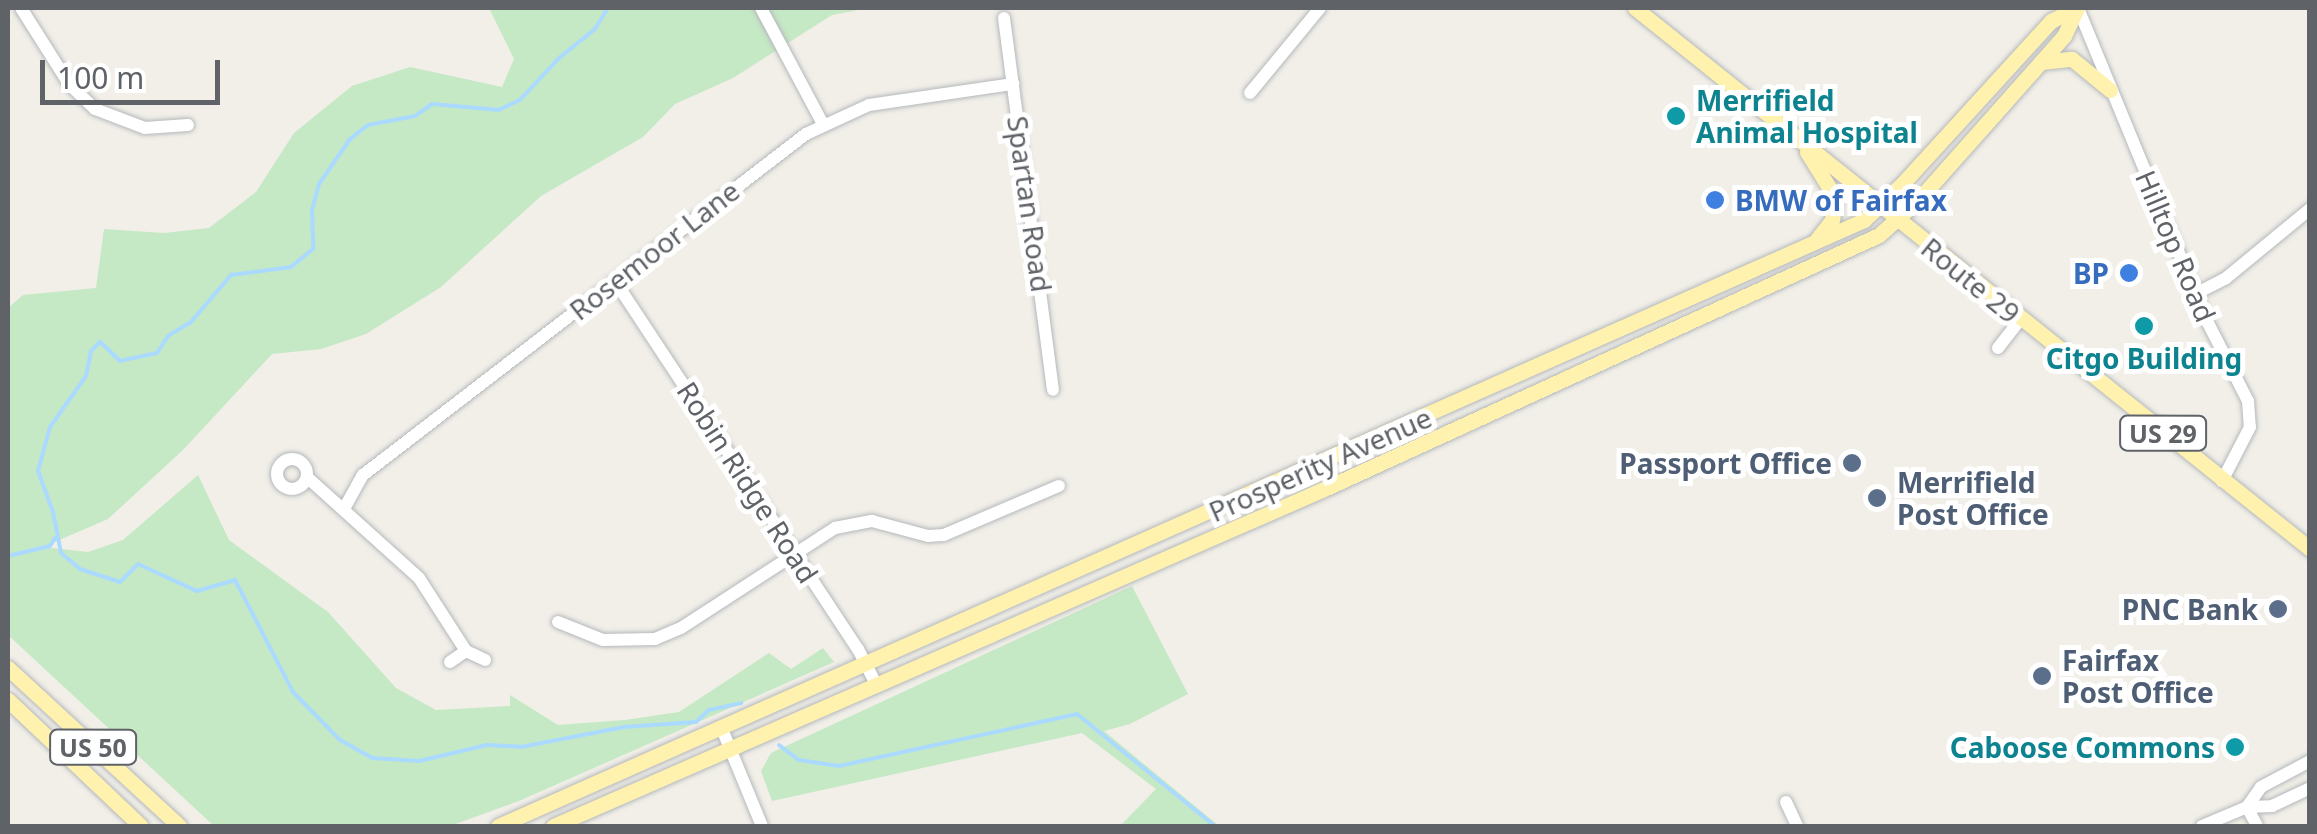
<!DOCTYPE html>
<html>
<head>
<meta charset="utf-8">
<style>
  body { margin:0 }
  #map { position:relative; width:2317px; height:834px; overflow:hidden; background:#f1efe8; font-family:"Noto Sans",sans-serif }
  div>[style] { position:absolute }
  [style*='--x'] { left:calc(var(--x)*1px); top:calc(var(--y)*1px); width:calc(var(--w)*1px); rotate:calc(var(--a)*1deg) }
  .green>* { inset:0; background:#c5e8c5 }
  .stream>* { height:4px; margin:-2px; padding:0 2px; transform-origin:2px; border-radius:2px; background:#aadaff }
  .roads { filter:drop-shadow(0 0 2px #b5b8bc) drop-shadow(0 0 2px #b5b8bc) }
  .minor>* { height:12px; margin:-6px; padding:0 6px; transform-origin:6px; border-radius:6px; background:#fff }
  .minor>.ring { margin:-6px; padding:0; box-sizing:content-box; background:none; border:12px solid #fff; border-radius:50% }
  .major>* { height:15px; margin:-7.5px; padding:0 7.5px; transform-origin:7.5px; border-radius:7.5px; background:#fff2af }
  .dots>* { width:28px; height:28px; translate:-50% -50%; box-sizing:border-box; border:5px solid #fff; border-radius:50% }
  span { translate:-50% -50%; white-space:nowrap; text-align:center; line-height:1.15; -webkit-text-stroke:10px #fff; paint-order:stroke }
  .shield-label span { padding:2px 8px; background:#fff; border:2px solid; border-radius:8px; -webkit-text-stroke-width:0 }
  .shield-label { font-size:25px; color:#5f6368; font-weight:700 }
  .culture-label { font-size:28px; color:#0d838f; font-weight:700 }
  .left { translate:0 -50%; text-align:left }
  .right { translate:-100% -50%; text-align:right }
  .shop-label { font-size:28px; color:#366cbe; font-weight:700 }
  .street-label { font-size:28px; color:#5f6368 }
  .service-label { font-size:28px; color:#4e5e75; font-weight:700 }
  .frame { position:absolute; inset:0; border:10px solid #5f6368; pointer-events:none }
  .scale { position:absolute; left:40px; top:60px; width:180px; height:45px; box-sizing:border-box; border:5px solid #5f6368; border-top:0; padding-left:12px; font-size:30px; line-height:35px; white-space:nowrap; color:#5f6368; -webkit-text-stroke:8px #fff; paint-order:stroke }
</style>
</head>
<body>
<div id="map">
  <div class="green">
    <div style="clip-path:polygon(489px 8px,869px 8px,832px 15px,733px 78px,675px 104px,643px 137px,541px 196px,441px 287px,366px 334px,321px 349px,272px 354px,183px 450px,108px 519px,43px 547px,88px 552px,123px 540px,198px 475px,229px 540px,328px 612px,396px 688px,436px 710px,510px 706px,510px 695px,558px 725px,625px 720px,679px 712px,769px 653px,791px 669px,823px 648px,834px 662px,519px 801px,450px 826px,214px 826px,8px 635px,8px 308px,23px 295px,96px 288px,104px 229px,164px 233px,209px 228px,256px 192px,294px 133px,352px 86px,410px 67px,502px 87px,514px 59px)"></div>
    <div style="clip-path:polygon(1132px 586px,1188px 694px,1130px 724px,1104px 731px,1219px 826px,1120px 826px,1156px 789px,1082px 733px,772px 801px,761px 771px,771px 753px)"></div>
  </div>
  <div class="stream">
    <div style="--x:608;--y:8;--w:25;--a:122"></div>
    <div style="--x:595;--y:29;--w:46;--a:141.1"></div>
    <div style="--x:559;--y:58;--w:57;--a:132.9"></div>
    <div style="--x:520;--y:100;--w:23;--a:155"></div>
    <div style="--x:499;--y:110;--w:67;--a:-174.9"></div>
    <div style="--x:432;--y:104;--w:21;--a:145"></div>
    <div style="--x:415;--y:116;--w:48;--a:169.2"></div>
    <div style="--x:368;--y:125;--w:23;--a:142"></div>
    <div style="--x:350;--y:139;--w:55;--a:124.6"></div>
    <div style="--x:319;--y:184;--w:28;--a:105"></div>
    <div style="--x:312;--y:211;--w:38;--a:88"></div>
    <div style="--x:313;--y:249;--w:28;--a:141"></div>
    <div style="--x:291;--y:267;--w:61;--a:172.4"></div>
    <div style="--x:231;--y:275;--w:62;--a:130.4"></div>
    <div style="--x:191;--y:322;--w:27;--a:149"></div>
    <div style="--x:168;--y:336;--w:20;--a:123"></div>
    <div style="--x:157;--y:353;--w:38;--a:168"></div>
    <div style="--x:120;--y:361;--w:28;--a:-136"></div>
    <div style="--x:100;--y:342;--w:13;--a:135"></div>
    <div style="--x:91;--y:351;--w:25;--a:101"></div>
    <div style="--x:86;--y:376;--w:62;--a:125.2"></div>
    <div style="--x:50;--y:427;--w:46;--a:105.3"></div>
    <div style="--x:38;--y:471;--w:44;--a:69.9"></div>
    <div style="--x:53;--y:512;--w:42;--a:79"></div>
    <div style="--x:61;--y:553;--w:25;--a:40"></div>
    <div style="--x:80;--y:569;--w:42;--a:18"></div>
    <div style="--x:120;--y:582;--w:25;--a:-45"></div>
    <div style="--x:138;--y:564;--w:65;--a:24.6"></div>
    <div style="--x:197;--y:591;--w:40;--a:-16"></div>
    <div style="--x:235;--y:580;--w:126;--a:62.6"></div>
    <div style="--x:293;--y:692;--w:67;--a:45.6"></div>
    <div style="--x:340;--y:740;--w:37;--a:29"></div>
    <div style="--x:372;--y:758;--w:47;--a:3.7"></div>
    <div style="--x:419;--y:761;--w:70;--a:-13.2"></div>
    <div style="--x:487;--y:745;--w:34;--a:3"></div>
    <div style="--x:521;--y:747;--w:105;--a:-11"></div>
    <div style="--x:624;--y:727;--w:72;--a:-4"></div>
    <div style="--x:696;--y:722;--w:18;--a:-43"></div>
    <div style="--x:709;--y:710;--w:33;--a:-12"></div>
    <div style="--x:8;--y:556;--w:43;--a:-13.4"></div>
    <div style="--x:50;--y:546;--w:9;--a:-58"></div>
    <div style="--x:779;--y:745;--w:25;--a:37"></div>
    <div style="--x:799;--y:760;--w:40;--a:8.5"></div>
    <div style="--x:839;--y:766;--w:244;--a:-12.3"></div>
    <div style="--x:1077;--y:714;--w:178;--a:39.1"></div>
  </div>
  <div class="roads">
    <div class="minor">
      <div style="--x:21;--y:8;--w:90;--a:57.7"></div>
      <div style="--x:69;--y:84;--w:36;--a:44"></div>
      <div style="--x:95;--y:109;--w:53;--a:20.8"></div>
      <div style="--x:145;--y:128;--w:43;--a:-4"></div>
      <div style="--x:761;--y:8;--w:132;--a:61.9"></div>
      <div style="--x:2078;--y:8;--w:339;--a:67.6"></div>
      <div style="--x:2207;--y:321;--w:90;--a:62.9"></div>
      <div style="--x:2248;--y:401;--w:26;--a:86"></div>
      <div style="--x:2250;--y:427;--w:61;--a:117.4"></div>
      <div style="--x:1004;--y:18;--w:375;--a:82.5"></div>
      <div style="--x:1250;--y:93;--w:110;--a:-50.5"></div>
      <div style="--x:615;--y:281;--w:441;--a:56.6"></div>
      <div style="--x:858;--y:649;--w:42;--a:62.8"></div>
      <div style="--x:2195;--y:294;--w:35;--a:-27"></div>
      <div style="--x:2226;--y:278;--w:109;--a:-39.4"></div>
      <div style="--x:1998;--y:348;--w:36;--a:-52"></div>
      <div class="ring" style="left:277px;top:459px;width:18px;height:18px"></div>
      <div style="--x:308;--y:478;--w:149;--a:42"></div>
      <div style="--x:419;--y:578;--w:87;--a:57.2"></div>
      <div style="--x:466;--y:651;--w:21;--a:25"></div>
      <div style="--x:345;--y:507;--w:37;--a:-61"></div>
      <div style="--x:363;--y:475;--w:559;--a:-37.59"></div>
      <div style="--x:806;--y:134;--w:69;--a:-24.7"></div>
      <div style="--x:869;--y:105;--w:146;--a:-8.3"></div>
      <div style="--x:558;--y:622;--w:48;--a:21.8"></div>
      <div style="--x:603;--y:640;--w:52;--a:-1.1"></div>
      <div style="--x:655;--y:639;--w:28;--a:-23"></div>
      <div style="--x:681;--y:628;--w:184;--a:-33"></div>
      <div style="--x:835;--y:528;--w:38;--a:-11"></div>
      <div style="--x:872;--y:521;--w:58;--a:15"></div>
      <div style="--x:928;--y:536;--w:16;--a:-4"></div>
      <div style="--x:944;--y:535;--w:125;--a:-23.1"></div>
      <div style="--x:450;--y:662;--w:19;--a:-35"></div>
      <div style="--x:722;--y:729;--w:105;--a:67.6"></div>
      <div style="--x:1786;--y:802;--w:26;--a:65"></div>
      <div style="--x:2247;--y:807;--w:24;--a:-55"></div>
      <div style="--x:2261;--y:787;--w:55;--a:-28"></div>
      <div style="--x:2247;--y:807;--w:21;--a:62"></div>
      <div style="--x:2202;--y:826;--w:49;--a:-22.9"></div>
      <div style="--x:2247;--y:807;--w:25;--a:-2"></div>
      <div style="--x:2272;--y:806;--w:42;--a:-25.3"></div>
    </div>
    <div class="major">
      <div style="--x:1635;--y:8;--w:865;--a:38.71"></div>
      <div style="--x:2041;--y:62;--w:31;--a:-6"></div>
      <div style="--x:2072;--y:59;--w:49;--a:39.2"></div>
      <div style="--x:1807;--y:152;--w:53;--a:58.1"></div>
      <div style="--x:1835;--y:197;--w:23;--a:97"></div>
      <div style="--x:1832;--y:220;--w:24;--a:128"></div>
      <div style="--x:8;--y:668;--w:233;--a:42.7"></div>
      <div style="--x:8;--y:700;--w:183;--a:43.5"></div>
      <div style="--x:498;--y:826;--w:1494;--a:-23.92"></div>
      <div style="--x:1864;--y:220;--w:54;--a:-43.5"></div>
      <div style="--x:1903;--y:183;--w:219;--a:-47.6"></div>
      <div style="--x:2051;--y:21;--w:28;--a:-27"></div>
      <div style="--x:553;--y:826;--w:841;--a:-23.61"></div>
      <div style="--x:1324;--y:489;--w:610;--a:-24.59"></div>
      <div style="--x:1879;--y:235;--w:55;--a:-42.1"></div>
      <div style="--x:1920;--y:198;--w:217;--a:-48.4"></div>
      <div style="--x:2064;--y:36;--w:31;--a:-65"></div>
    </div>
  </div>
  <div class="dots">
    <div style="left:1676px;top:116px;background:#0f9aa8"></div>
    <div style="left:1715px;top:200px;background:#3f7fe0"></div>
    <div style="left:2129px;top:273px;background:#3f7fe0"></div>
    <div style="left:2144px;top:326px;background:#0f9aa8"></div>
    <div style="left:1852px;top:463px;background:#5c6f8a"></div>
    <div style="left:1877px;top:498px;background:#5c6f8a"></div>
    <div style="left:2278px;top:609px;background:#5c6f8a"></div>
    <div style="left:2042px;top:676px;background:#5c6f8a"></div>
    <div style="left:2235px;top:747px;background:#0f9aa8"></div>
  </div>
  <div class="shield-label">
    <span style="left:2163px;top:433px">US 29</span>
    <span style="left:93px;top:747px">US 50</span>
  </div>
  <div class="culture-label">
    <span class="left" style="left:1696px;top:116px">Merrifield<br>Animal Hospital</span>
    <span style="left:2144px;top:358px">Citgo Building</span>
    <span class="right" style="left:2215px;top:747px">Caboose Commons</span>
  </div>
  <div class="shop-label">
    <span class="left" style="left:1735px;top:200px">BMW of Fairfax</span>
    <span class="right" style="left:2109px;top:273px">BP</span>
  </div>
  <div class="street-label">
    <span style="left:1030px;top:204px;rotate:82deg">Spartan Road</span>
    <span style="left:2176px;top:246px;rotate:67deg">Hilltop Road</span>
    <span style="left:654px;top:250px;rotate:-38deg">Rosemoor Lane</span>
    <span style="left:1971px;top:280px;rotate:39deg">Route 29</span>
    <span style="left:1320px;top:464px;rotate:-24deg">Prosperity Avenue</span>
    <span style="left:748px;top:482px;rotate:57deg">Robin Ridge Road</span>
  </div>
  <div class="service-label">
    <span class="right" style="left:1832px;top:463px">Passport Office</span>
    <span class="left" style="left:1897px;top:498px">Merrifield<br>Post Office</span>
    <span class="right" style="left:2258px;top:609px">PNC Bank</span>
    <span class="left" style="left:2062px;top:676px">Fairfax<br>Post Office</span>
  </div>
  <div class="frame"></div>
  <div class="scale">100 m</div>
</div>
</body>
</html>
